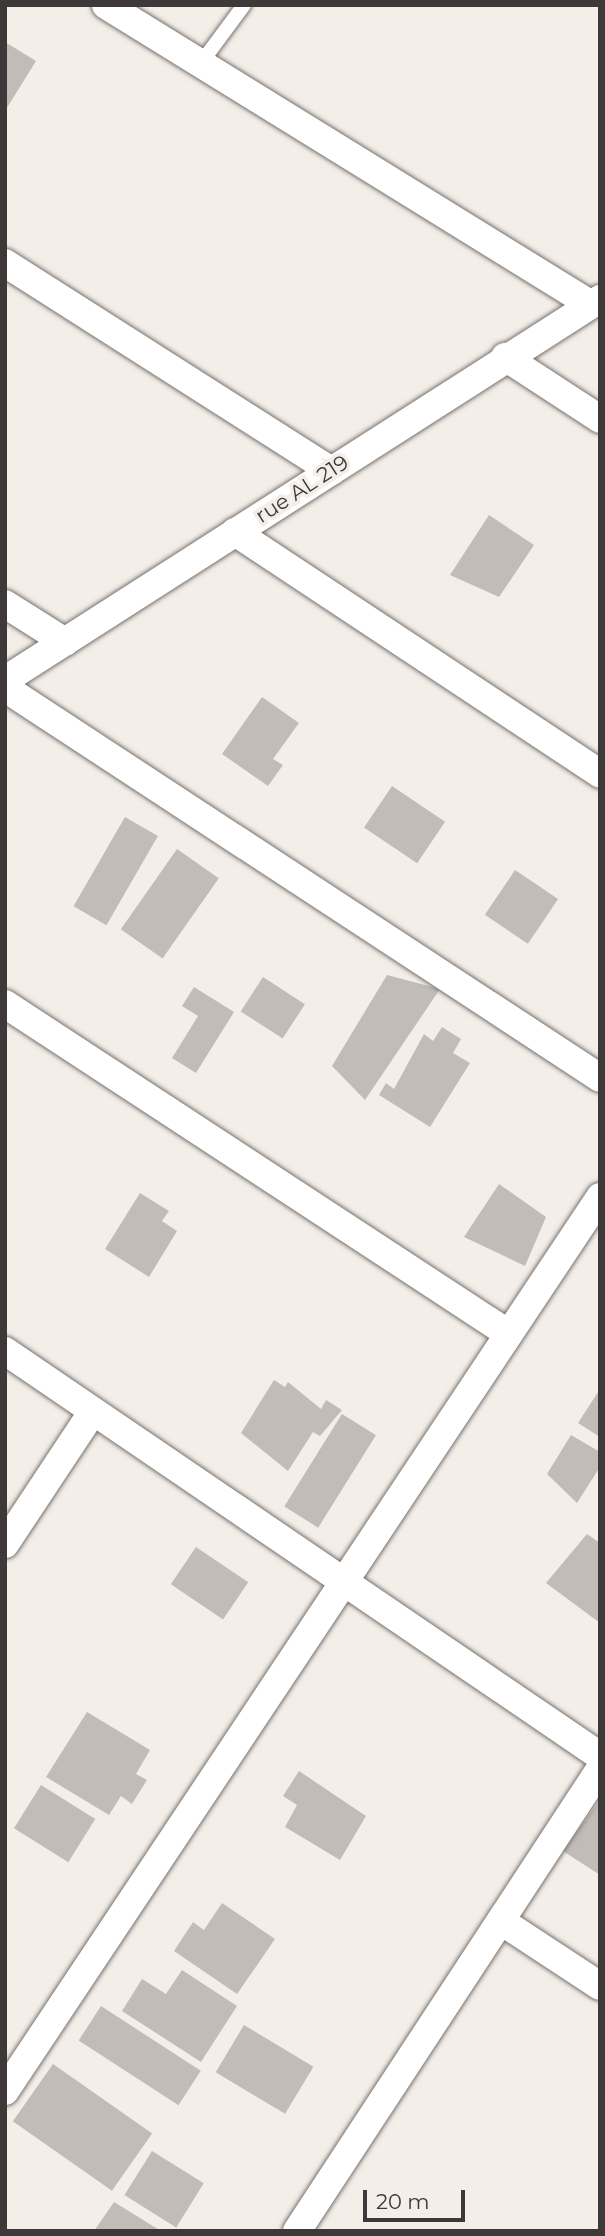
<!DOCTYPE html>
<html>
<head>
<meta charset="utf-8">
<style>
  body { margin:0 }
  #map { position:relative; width:605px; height:2236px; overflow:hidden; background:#f4eee9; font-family:Montserrat,sans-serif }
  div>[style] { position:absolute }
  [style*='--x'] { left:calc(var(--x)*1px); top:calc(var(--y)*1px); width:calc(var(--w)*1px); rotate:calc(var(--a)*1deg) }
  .building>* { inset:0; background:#c2bcb8; transform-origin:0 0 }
  .roads { filter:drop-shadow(0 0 2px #78726e) drop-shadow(0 0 2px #78726e) }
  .service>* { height:14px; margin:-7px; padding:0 7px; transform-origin:7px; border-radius:7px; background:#fff }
  .minor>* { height:28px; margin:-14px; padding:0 14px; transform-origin:14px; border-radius:14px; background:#fff }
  span { translate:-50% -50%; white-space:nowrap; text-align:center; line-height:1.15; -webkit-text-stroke:7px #f4eee9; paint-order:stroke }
  .street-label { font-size:21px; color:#3c3938 }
  .frame { position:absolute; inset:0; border:7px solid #3c3938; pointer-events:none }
  .scale { position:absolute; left:363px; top:2190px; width:102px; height:32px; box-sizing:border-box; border:4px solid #3c3938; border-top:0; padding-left:9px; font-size:21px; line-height:24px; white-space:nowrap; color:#3c3938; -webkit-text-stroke:5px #f4eee9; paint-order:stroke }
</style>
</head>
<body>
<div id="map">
  <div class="building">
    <div style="clip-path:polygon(5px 42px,36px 61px,5px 111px)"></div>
    <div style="clip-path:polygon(489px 515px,534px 545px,499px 597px,450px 575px)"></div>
    <div style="clip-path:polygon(262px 697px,299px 723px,273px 759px,283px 765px,268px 786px,222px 754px)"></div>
    <div style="left:392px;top:786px;width:64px;height:50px;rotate:34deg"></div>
    <div style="left:125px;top:817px;width:38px;height:103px;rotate:30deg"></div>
    <div style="left:177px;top:849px;width:51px;height:98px;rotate:35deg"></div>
    <div style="left:515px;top:870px;width:52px;height:54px;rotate:34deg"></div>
    <div style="clip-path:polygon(387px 975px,440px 989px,365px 1100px,332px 1066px)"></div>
    <div style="left:263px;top:977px;width:50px;height:41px;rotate:33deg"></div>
    <div style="clip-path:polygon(194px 987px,234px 1012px,196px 1073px,172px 1058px,198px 1016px,182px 1006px)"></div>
    <div style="clip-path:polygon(442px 1027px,461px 1039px,453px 1053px,470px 1063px,430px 1127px,379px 1095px,386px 1083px,394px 1089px,424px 1034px,433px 1041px)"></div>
    <div style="clip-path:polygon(499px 1184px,546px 1217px,525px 1266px,464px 1237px)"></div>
    <div style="clip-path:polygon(140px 1193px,169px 1211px,162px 1221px,177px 1231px,149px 1277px,105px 1249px)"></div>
    <div style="clip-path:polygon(274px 1380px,285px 1387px,288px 1382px,321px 1409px,326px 1400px,342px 1410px,320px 1436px,313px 1432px,288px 1471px,241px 1433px)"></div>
    <div style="clip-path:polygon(600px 1389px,600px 1437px,578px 1423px)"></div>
    <div style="left:342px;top:1414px;width:40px;height:109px;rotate:32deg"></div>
    <div style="clip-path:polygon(571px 1435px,600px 1452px,600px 1467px,577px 1503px,547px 1474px)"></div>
    <div style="clip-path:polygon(587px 1534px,600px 1543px,600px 1623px,546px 1583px)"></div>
    <div style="left:196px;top:1547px;width:63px;height:45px;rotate:34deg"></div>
    <div style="clip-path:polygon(87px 1712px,150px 1750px,136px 1774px,147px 1780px,132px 1804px,121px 1796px,109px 1815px,46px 1777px)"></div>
    <div style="clip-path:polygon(299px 1771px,366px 1816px,340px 1860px,285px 1827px,297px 1805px,283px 1796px)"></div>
    <div style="left:41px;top:1785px;width:64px;height:51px;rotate:32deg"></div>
    <div style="clip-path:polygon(600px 1800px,600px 1875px,563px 1851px)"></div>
    <div style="clip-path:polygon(222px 1903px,275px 1939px,237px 1994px,174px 1951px,193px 1922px,204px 1930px)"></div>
    <div style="clip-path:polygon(182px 1970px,237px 2006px,201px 2062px,122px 2011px,142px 1979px,166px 1994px)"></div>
    <div style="left:101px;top:2006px;width:119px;height:41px;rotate:33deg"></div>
    <div style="left:244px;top:2025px;width:81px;height:55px;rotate:31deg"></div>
    <div style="left:53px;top:2064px;width:121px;height:70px;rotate:35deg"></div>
    <div style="left:152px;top:2151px;width:61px;height:52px;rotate:32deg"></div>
    <div style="clip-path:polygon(114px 2202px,161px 2231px,94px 2231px)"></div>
  </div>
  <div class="roads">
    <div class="service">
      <div style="--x:201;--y:63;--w:72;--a:-53.4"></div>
    </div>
    <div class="minor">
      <div style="--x:106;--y:5;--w:569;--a:31.71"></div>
      <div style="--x:5;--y:263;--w:387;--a:32.5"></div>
      <div style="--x:505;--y:357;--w:113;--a:33.1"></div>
      <div style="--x:235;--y:532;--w:438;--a:33.5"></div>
      <div style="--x:5;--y:604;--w:71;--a:32.3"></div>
      <div style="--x:5;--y:680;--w:707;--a:-32.63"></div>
      <div style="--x:5;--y:688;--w:711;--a:33.24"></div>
      <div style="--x:5;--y:1004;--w:602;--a:33.22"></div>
      <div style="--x:5;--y:1351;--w:720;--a:34.24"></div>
      <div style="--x:5;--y:1544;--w:159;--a:-56.5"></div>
      <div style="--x:501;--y:1921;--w:118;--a:33.3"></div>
      <div style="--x:5;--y:2091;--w:1074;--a:-56.35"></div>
      <div style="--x:297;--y:2231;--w:552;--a:-56.74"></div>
    </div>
  </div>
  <div class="street-label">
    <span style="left:302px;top:489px;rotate:-33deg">rue AL 219</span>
  </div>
  <div class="frame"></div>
  <div class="scale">20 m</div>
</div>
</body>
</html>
